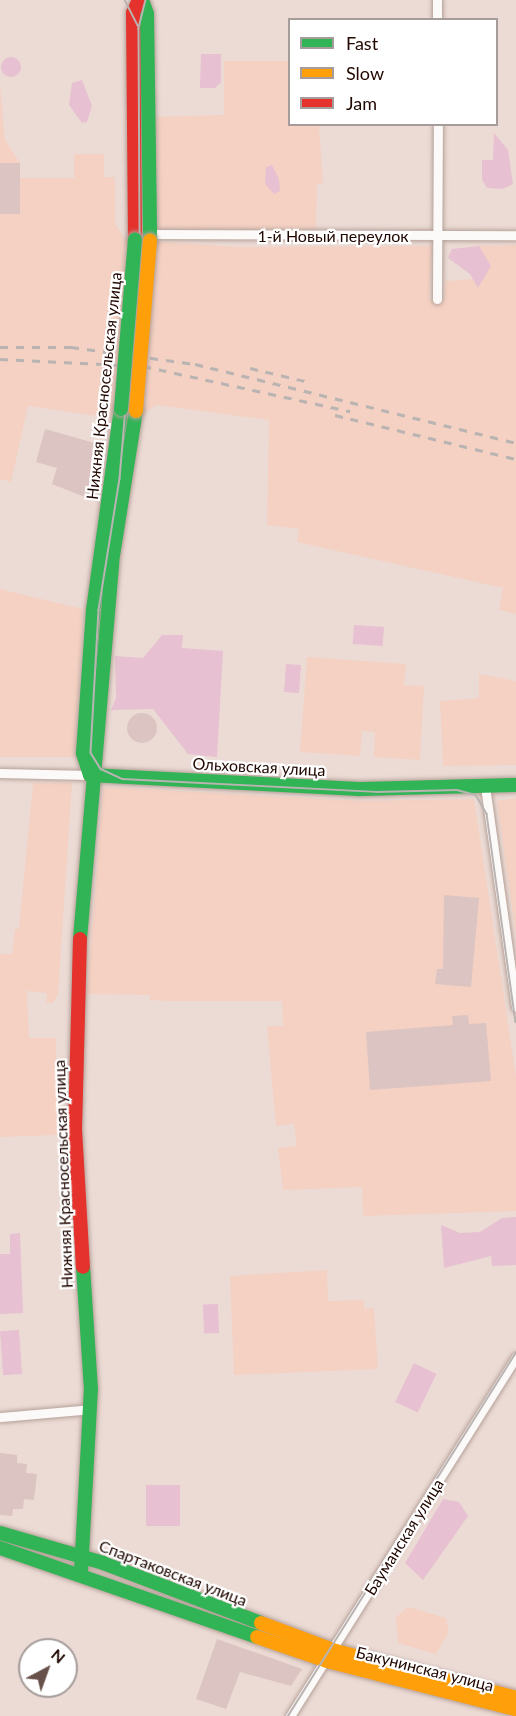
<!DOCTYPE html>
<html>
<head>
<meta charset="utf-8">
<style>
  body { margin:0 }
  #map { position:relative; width:516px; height:1716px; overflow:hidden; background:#ecdbd5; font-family:Lato,sans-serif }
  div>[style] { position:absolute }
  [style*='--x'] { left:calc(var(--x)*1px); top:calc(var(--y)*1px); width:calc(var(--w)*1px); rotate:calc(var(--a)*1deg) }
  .built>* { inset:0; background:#f4d1c3 }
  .green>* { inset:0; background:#e7c0d1; transform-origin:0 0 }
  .round { border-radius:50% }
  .building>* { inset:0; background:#dbc4c1; transform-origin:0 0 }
  .roads { filter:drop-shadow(0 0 2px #b5a199) drop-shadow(0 0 2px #b5a199) }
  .street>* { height:9px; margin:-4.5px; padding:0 4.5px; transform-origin:4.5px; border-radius:4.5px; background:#fcfaf9 }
  .fast>* { height:14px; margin:-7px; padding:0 7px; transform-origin:7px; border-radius:7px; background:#30b455 }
  .slow>* { height:14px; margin:-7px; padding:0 7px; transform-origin:7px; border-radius:7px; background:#ff9f0a }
  .jam>* { height:14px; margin:-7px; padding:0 7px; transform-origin:7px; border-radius:7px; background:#e5322d }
  .tram>* { height:1.5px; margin:-0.75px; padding:0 0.75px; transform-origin:0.75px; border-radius:0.75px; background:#b9b4b2 }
  .rail>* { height:3px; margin-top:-1.5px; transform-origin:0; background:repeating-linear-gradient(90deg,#b9b4b2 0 8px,transparent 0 16px) }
  .bridges { filter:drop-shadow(0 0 2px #b5a199) drop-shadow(0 0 2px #b5a199) }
  .fast-bridge>* { height:14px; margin:-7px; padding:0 7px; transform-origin:7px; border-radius:7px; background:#30b455 }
  .slow-bridge>* { height:14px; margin:-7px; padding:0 7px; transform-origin:7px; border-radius:7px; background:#ff9f0a }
  span { translate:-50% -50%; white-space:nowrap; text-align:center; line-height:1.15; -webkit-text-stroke:4.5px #fff; paint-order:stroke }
  .street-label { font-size:16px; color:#210701 }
  .legend { position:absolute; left:288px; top:18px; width:210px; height:108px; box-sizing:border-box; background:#fff; border:2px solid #a69c99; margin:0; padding:8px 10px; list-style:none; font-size:18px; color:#210701 }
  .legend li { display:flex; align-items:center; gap:12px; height:30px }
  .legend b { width:30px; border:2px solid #a69c99 }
  .north { position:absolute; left:18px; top:1638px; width:60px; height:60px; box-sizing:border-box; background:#fff; border:2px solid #a69c99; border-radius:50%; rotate:41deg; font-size:16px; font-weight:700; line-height:24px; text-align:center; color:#210701 }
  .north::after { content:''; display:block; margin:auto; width:21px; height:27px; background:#68514b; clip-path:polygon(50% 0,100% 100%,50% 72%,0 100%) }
</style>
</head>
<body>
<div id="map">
  <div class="built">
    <div style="clip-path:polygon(224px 61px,289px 61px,290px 124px,319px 125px,323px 184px,317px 184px,316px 230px,152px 229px,150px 117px,224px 115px)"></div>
    <div style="clip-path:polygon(0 85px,5px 140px,20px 163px,20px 178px,74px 178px,74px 154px,104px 154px,104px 177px,115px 177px,115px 224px,126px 240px,239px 247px,432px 246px,429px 299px,445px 299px,445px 281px,474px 279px,473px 246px,516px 245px,516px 614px,499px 610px,503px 588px,297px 542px,299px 529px,267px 525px,269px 420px,156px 405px,146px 412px,114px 409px,110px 418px,28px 406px,11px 482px,0 479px)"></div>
    <div style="clip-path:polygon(0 589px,83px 609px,75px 757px,0 757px)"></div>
    <div style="clip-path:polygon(307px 657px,406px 664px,404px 685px,424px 686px,420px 760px,374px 757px,375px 732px,362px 731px,360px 756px,300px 752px)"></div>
    <div style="clip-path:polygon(479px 674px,516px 681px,516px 765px,443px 766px,440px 701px,479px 698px)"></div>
    <div style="clip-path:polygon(33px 783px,72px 783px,58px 994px,53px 1003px,46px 1002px,47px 993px,27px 991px,27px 997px,29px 1038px,56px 1038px,57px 1135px,0 1137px,0 954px,12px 954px,15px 929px,19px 929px)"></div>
    <div style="clip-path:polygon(103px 787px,363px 801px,474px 799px,516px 1076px,516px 1211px,363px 1216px,362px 1187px,283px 1190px,278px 1148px,297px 1146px,294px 1124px,276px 1126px,267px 1026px,283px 1026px,282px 1001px,166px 1001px,150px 1000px,150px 995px,87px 994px)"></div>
    <div style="clip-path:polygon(516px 798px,516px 935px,497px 801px)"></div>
    <div style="clip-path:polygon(327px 1270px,328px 1301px,364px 1300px,364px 1309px,374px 1308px,378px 1369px,234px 1375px,230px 1276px)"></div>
    <div style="clip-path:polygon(408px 1607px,446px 1618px,449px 1632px,436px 1654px,398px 1643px,396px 1617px)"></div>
  </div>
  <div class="green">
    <div style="clip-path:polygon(201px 54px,221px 54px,221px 82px,215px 88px,200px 88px)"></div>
    <div class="round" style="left:1px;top:57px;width:20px;height:20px"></div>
    <div style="clip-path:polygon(82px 80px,92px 106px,87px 122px,82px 123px,69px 105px,72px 83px)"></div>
    <div style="clip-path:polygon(494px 133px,508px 150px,513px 184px,503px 189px,487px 188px,482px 180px,482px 160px,493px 160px)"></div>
    <div style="clip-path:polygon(272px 165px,279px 179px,280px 191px,274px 194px,265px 184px,266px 167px)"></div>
    <div style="clip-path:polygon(479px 246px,491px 266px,478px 288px,470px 274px,448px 258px,452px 249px)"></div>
    <div style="left:354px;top:625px;width:30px;height:19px;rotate:4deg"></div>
    <div style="clip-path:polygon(162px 635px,183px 635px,182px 648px,223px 651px,217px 757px,188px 754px,153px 709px,111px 710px,116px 698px,115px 656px,143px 658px)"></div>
    <div style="left:286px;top:664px;width:15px;height:28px;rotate:4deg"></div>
    <div style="clip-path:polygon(516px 1217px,516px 1265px,492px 1266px,491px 1256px,444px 1268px,441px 1225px,460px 1233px,480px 1232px,502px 1218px)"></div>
    <div style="clip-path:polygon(20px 1233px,23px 1313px,0 1314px,0 1254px,10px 1254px,10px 1234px)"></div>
    <div style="left:218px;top:1304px;width:29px;height:15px;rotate:88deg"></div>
    <div style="left:19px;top:1330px;width:44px;height:19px;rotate:86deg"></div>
    <div style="left:414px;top:1363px;width:25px;height:43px;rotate:26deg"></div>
    <div style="left:146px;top:1485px;width:34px;height:41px"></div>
    <div style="clip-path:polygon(443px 1499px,459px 1502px,468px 1516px,423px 1580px,405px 1563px)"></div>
  </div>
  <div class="building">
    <div style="left:0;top:163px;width:20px;height:51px"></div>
    <div style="clip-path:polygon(45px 429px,105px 446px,95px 501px,52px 484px,57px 468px,36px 462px)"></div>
    <div class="round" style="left:127px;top:713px;width:30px;height:30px"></div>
    <div style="clip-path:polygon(444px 895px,479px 898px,471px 987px,435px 984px,437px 969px,443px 969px)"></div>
    <div style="clip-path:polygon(468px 1015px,469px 1024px,486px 1023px,491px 1081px,370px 1090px,366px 1032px,453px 1025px,452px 1016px)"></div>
    <div style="clip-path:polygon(0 1453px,17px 1455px,17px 1463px,27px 1464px,26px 1473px,37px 1474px,34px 1500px,24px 1499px,23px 1509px,13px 1509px,12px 1516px,0 1515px)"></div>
    <div style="clip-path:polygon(217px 1639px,277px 1660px,302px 1669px,291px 1686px,240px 1672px,226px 1709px,196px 1699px)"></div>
  </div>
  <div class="roads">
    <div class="street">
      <div style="--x:437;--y:0;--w:20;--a:90"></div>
      <div style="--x:150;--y:234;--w:366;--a:0.2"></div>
      <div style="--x:437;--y:299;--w:175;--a:-89.7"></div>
      <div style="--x:0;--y:773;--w:90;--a:1.3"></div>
      <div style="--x:485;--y:786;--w:223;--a:82"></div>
      <div style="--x:0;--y:1417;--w:91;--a:-5"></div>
      <div style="--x:290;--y:1716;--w:424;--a:-57.8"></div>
    </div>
    <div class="fast">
      <div style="--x:142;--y:0;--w:15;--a:70"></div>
      <div style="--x:147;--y:14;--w:227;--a:89.2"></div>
      <div style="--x:90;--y:775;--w:269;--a:3"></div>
      <div style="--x:359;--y:789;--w:157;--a:-1.5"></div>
      <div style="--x:90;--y:775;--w:23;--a:-108"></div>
      <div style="--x:83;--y:753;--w:143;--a:-86"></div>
      <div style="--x:93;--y:610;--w:203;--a:-82.1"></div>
      <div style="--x:80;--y:939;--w:378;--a:-85.1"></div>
      <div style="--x:112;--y:562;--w:153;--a:-81"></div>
      <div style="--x:0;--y:1533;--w:107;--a:16.2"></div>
      <div style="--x:103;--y:1563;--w:169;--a:20.8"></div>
      <div style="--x:0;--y:1548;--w:272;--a:19.1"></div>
      <div style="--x:81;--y:1572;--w:182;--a:-86.9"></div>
      <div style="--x:91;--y:1390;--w:123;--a:-93.7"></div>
    </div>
    <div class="slow">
      <div style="--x:261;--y:1623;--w:80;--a:20.5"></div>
      <div style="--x:336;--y:1651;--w:186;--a:14.6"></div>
      <div style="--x:257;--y:1637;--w:74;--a:18.9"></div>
      <div style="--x:327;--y:1661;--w:195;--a:14.3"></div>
    </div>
    <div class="jam">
      <div style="--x:135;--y:240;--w:227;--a:-90.5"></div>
      <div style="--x:133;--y:13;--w:14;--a:-65"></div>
      <div style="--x:80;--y:939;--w:190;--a:91.5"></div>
      <div style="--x:75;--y:1129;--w:138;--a:86.7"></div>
    </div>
  </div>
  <div class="tram">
    <div style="--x:125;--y:0;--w:29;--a:63"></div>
    <div style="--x:146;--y:0;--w:30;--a:104"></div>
    <div style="--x:139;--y:29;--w:212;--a:89.7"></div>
    <div style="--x:140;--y:241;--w:239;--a:94.8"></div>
    <div style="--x:120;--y:479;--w:133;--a:99.1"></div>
    <div style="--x:99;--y:610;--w:143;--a:93.2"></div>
    <div style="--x:91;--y:753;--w:19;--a:58"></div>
    <div style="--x:101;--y:769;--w:23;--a:25"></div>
    <div style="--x:122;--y:779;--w:254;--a:2.9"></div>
    <div style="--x:376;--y:792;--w:81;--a:-1.4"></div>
    <div style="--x:457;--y:790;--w:20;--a:15"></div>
    <div style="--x:476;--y:795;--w:22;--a:60"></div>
    <div style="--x:487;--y:814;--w:210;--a:82.1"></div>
    <div style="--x:288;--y:1716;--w:430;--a:-57.9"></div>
  </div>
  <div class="rail">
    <div style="--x:0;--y:347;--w:71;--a:0"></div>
    <div style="--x:71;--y:347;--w:125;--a:7.8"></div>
    <div style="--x:195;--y:364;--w:331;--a:13.8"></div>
    <div style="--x:0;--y:359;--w:143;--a:2.8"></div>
    <div style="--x:143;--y:366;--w:212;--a:12.3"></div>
    <div style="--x:250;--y:368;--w:57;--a:13.3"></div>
    <div style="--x:335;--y:415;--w:186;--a:13.7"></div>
  </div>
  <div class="bridges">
    <div class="fast-bridge">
      <div style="--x:121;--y:409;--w:170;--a:-85.3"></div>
    </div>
    <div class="slow-bridge">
      <div style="--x:136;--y:411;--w:171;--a:-85.3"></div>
    </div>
  </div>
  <div class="street-label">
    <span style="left:333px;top:236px">1-й Новый переулок</span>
    <span style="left:104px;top:386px;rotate:-84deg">Нижняя Красносельская улица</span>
    <span style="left:259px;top:767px;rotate:3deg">Ольховская улица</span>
    <span style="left:63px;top:1174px;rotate:-92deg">Нижняя Красносельская улица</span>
    <span style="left:404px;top:1537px;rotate:-58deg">Бауманская улица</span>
    <span style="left:173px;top:1573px;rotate:21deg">Спартаковская улица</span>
    <span style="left:425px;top:1669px;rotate:14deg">Бакунинская улица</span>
  </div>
  <ul class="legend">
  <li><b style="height:8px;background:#30b455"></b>Fast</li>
  <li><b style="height:8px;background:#ff9f0a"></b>Slow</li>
  <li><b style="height:8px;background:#e5322d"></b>Jam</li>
  </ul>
  <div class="north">N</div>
</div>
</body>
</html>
